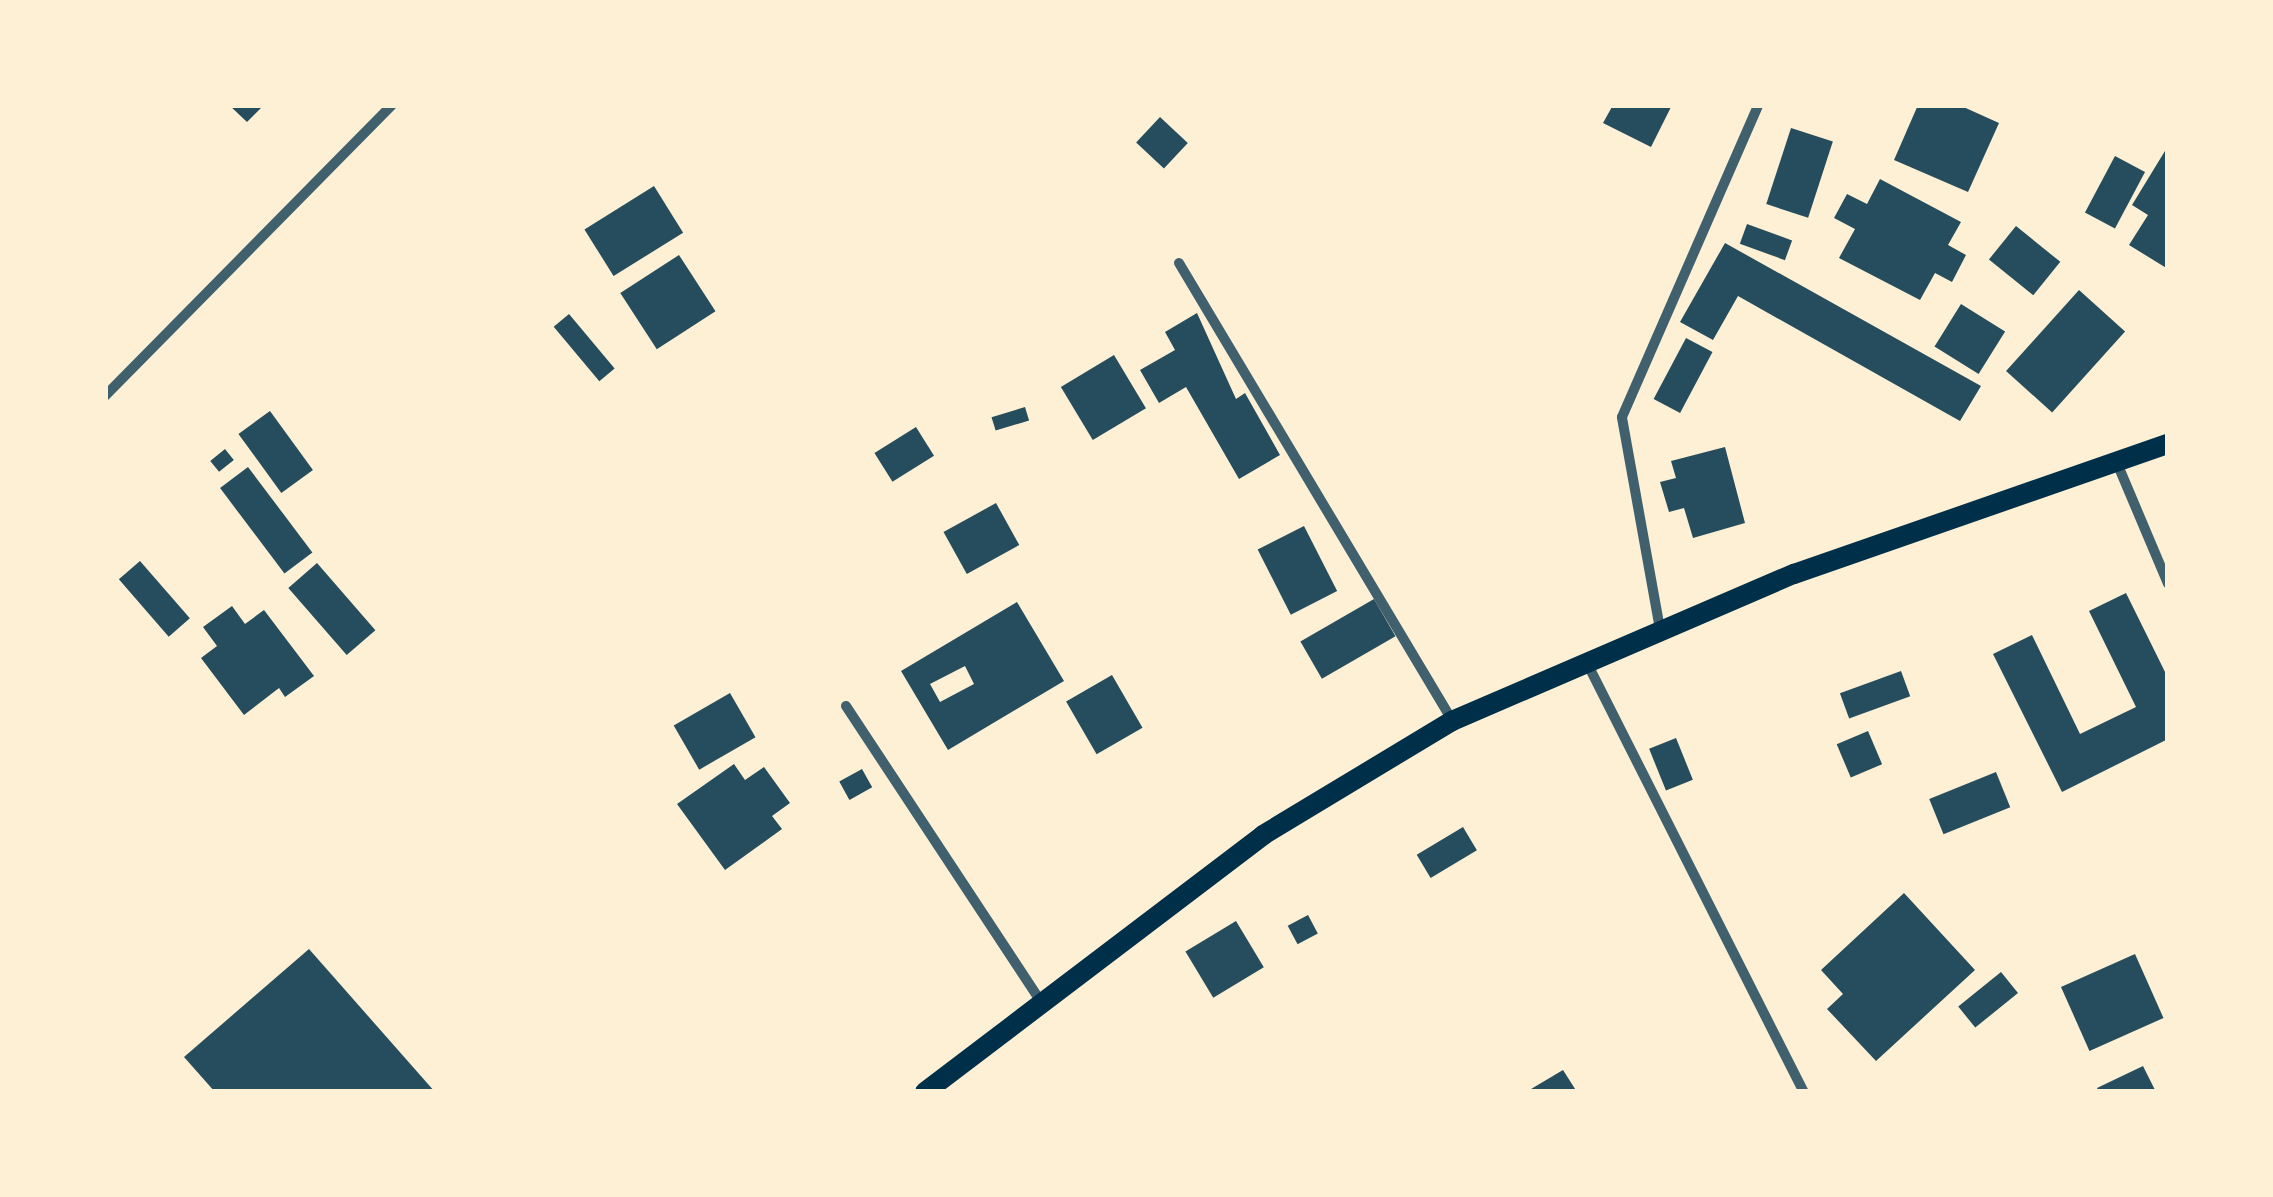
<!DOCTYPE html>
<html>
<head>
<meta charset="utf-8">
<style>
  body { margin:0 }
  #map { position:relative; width:2273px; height:1197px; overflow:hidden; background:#fdf0d5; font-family:Signika,sans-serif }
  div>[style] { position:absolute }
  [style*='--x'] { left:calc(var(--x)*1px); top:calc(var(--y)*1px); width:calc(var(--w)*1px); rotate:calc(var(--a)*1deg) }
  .building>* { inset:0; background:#264d5e; transform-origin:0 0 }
  .minor>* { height:10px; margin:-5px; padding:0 5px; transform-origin:5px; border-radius:5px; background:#3f606c }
  .secondary>* { height:20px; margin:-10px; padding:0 10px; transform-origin:10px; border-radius:10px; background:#003049 }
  span { translate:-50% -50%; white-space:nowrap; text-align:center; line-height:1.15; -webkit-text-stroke:8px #fdf0d5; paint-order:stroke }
  .frame { position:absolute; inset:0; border:108px solid #fdf0d5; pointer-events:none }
</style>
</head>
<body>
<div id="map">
  <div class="building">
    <div style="clip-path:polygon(229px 105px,264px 105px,247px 122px)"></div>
    <div style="clip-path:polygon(1613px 105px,1672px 105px,1651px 147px,1603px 123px)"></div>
    <div style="clip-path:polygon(1918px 105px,1959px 105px,1999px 123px,1968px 192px,1894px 160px)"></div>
    <div style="left:1160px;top:117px;width:38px;height:35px;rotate:43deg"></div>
    <div style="left:1791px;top:128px;width:44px;height:80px;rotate:18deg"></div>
    <div style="clip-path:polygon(2168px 146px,2168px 269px,2129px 245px,2148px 215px,2132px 205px)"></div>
    <div style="left:2115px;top:156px;width:34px;height:64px;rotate:28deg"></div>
    <div style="clip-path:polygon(1880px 179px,1961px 222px,1948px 245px,1966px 255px,1952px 282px,1935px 273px,1920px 300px,1839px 258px,1855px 229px,1834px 218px,1847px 194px,1867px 204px)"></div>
    <div style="left:654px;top:186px;width:55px;height:82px;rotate:58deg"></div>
    <div style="left:1747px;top:224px;width:48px;height:21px;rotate:20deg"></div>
    <div style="left:2016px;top:226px;width:57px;height:43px;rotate:39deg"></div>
    <div style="clip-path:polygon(1725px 243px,1981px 386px,1960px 421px,1738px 296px,1713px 340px,1680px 322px)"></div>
    <div style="left:679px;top:255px;width:67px;height:70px;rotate:57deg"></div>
    <div style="left:2079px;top:290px;width:62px;height:109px;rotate:42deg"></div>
    <div style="left:1961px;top:304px;width:52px;height:50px;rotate:32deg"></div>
    <div style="clip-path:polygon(1197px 313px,1236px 399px,1245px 393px,1280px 455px,1239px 479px,1186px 387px,1159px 403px,1140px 370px,1175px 350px,1165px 332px)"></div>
    <div style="left:569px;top:314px;width:71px;height:20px;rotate:50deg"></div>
    <div style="left:1686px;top:338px;width:30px;height:69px;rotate:28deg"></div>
    <div style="left:1114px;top:355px;width:62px;height:62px;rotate:59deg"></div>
    <div style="left:1025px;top:407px;width:14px;height:35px;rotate:73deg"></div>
    <div style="left:270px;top:411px;width:73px;height:39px;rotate:54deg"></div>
    <div style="left:916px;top:427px;width:34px;height:49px;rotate:58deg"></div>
    <div style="clip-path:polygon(1725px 447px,1745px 523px,1693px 538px,1684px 508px,1669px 512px,1660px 482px,1676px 478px,1671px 461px)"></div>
    <div style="left:225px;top:449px;width:14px;height:19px;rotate:51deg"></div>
    <div style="left:248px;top:467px;width:107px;height:35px;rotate:53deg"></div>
    <div style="left:996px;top:503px;width:48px;height:60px;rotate:61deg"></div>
    <div style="left:1304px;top:526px;width:73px;height:52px;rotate:63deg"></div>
    <div style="left:140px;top:561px;width:76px;height:28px;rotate:49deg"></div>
    <div style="left:317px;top:563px;width:89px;height:38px;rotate:49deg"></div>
    <div style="clip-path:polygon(2126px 593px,2168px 678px,2168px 739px,2062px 792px,1993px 654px,2032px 635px,2080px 734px,2136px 707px,2089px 611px)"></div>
    <div style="left:1374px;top:599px;width:43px;height:85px;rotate:60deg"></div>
    <div style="clip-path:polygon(evenodd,1017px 602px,1064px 681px,948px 750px,901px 671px,1017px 602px,965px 666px,974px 684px,940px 702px,930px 684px,965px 666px)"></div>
    <div style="clip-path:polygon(232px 606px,245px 624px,264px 610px,314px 676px,285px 697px,279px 688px,244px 715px,201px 658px,217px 646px,203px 627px)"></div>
    <div style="left:1901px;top:671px;width:27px;height:65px;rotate:70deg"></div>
    <div style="left:1112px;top:675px;width:61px;height:53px;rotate:60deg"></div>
    <div style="left:730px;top:693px;width:51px;height:65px;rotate:60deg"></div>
    <div style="left:1868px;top:731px;width:36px;height:34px;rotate:67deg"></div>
    <div style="left:1676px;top:738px;width:45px;height:29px;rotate:68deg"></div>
    <div style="clip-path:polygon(734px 764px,745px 780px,764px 767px,790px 803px,772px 816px,782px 829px,725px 870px,677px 804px)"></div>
    <div style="left:862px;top:769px;width:21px;height:26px;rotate:61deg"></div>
    <div style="left:1996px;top:772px;width:38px;height:72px;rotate:68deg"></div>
    <div style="left:1463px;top:827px;width:27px;height:54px;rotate:59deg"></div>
    <div style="clip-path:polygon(1904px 893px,1975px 970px,1876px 1061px,1827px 1009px,1843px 994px,1821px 970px)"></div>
    <div style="left:1308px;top:915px;width:21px;height:23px;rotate:62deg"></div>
    <div style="left:1236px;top:921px;width:54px;height:59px;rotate:59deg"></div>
    <div style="clip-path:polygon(309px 949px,435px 1092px,215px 1092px,184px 1057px)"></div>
    <div style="left:2135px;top:954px;width:70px;height:81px;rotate:66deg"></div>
    <div style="left:2001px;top:972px;width:27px;height:55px;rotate:51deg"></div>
    <div style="clip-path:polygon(2143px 1066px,2156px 1092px,2099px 1092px,2097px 1088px)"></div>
    <div style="clip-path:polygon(1563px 1070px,1577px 1092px,1526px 1092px)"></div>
  </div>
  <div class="minor">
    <div style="--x:1179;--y:263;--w:532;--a:59.15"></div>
    <div style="--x:105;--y:396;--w:409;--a:-45.4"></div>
    <div style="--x:2117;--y:463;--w:131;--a:67.1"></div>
    <div style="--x:1660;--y:629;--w:215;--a:-100.2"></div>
    <div style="--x:1622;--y:417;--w:340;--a:-66.4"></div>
    <div style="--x:1586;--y:661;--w:483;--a:63.2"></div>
    <div style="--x:846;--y:706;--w:356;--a:56.6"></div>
  </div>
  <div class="secondary">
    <div style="--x:925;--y:1092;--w:425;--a:-37.2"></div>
    <div style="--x:1263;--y:835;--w:221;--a:-31.1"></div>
    <div style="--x:1452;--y:721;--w:372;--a:-23.3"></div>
    <div style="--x:1794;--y:574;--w:396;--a:-19.2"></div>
  </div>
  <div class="frame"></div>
</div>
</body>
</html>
